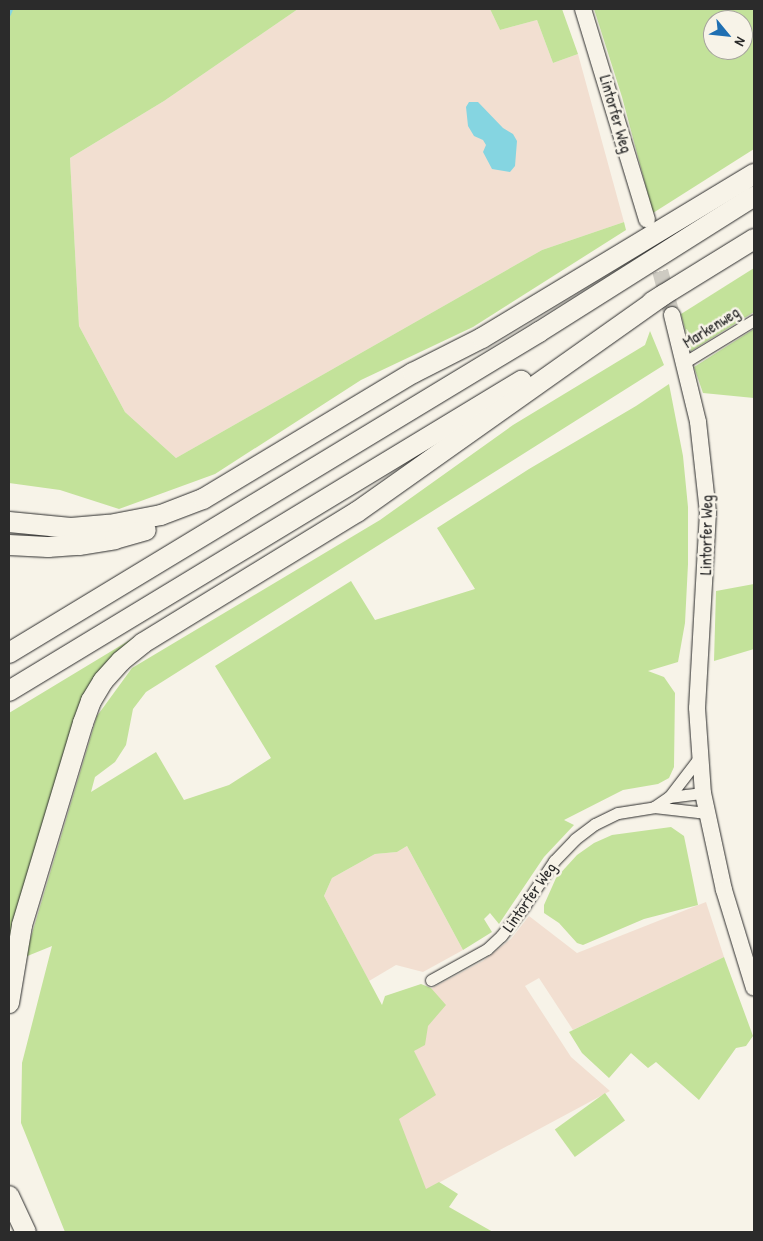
<!DOCTYPE html>
<html>
<head>
<meta charset="utf-8">
<style>
  body { margin:0 }
  #map { position:relative; width:763px; height:1241px; overflow:hidden; background:#f7f3e8; font-family:"Patrick Hand",sans-serif }
  div>[style] { position:absolute }
  [style*='--x'] { left:calc(var(--x)*1px); top:calc(var(--y)*1px); width:calc(var(--w)*1px); rotate:calc(var(--a)*1deg) }
  .built>* { inset:0; background:#f2dfd1 }
  .green>* { inset:0; background:#c3e29a; transform-origin:0 0 }
  .water>* { inset:0; background:#85d5e1 }
  .stream>* { height:3px; margin:-1.5px; padding:0 1.5px; transform-origin:1.5px; border-radius:1.5px; background:#85d5e1 }
  .secondary-tunnel>* { height:16px; margin-top:-8px; transform-origin:0; background:repeating-linear-gradient(90deg,#cecbc2 0 16px,transparent 0 24px) }
  .roads { filter:drop-shadow(0 0 1px #2b2b2b) drop-shadow(0 0 1px #2b2b2b) }
  .street>* { height:11px; margin:-5.5px; padding:0 5.5px; transform-origin:5.5px; border-radius:5.5px; background:#f7f3e8 }
  .secondary>* { height:16px; margin:-8px; padding:0 8px; transform-origin:8px; border-radius:8px; background:#f7f3e8 }
  .highway>* { height:20px; margin:-10px; padding:0 10px; transform-origin:10px; border-radius:10px; background:#f7f3e8 }
  span { translate:-50% -50%; white-space:nowrap; text-align:center; line-height:1.15; -webkit-text-stroke:5px #f7f3e8; paint-order:stroke }
  .street-label { font-size:16px; color:#2b2b2b }
  .frame { position:absolute; inset:0; border:10px solid #2b2b2b; pointer-events:none }
  .north { position:absolute; left:703px; top:10px; width:50px; height:50px; box-sizing:border-box; background:#f7f3e8; border:1px solid #a5a39c; border-radius:50%; rotate:118deg; font-size:14px; font-weight:700; line-height:20px; text-align:center; color:#2b2b2b }
  .north::after { content:''; display:block; margin:auto; width:18px; height:22px; background:#1f6fb2; clip-path:polygon(50% 0,100% 100%,50% 72%,0 100%) }
</style>
</head>
<body>
<div id="map">
  <div class="built">
    <div style="clip-path:polygon(298px 9px,490px 9px,500px 30px,537px 20px,553px 63px,578px 54px,624px 222px,542px 250px,176px 458px,125px 412px,79px 326px,70px 158px,164px 101px)"></div>
    <div style="clip-path:polygon(407px 846px,463px 950px,423px 972px,396px 965px,369px 981px,324px 896px,332px 878px,375px 854px,397px 852px)"></div>
    <div style="clip-path:polygon(706px 902px,724px 957px,573px 1030px,539px 978px,525px 986px,571px 1057px,610px 1091px,416px 1195px,335px 1040px,483px 961px,511px 939px,529px 916px,577px 953px)"></div>
  </div>
  <div class="green">
    <div style="clip-path:polygon(9px 9px,298px 9px,164px 101px,70px 158px,79px 326px,125px 412px,176px 458px,542px 250px,624px 222px,626px 230px,473px 327px,361px 380px,215px 474px,119px 509px,60px 490px,9px 483px)"></div>
    <div style="clip-path:polygon(490px 9px,562px 9px,578px 54px,553px 63px,537px 20px,500px 30px)"></div>
    <div style="clip-path:polygon(evenodd,594px 9px,754px 9px,754px 149px,653px 213px,622px 97px,594px 9px,713px 20px,743px 20px,743px 50px,713px 50px,713px 20px)"></div>
    <div style="clip-path:polygon(754px 268px,754px 312px,691px 351px,681px 314px)"></div>
    <div style="clip-path:polygon(754px 329px,754px 398px,703px 393px,694px 367px)"></div>
    <div style="clip-path:polygon(650px 331px,664px 365px,146px 692px,133px 709px,126px 745px,115px 762px,95px 777px,91px 792px,156px 752px,184px 800px,229px 785px,271px 758px,215px 666px,351px 581px,375px 620px,475px 589px,437px 528px,529px 469px,636px 406px,669px 384px,683px 456px,688px 507px,688px 564px,685px 623px,678px 662px,648px 671px,664px 677px,675px 693px,674px 767px,669px 778px,658px 784px,623px 790px,564px 820px,574px 825px,544px 857px,499px 924px,490px 913px,484px 919px,492px 932px,463px 950px,407px 846px,397px 852px,375px 854px,332px 878px,324px 896px,382px 1005px,385px 996px,421px 984px,431px 988px,446px 1005px,428px 1026px,425px 1045px,414px 1051px,436px 1095px,399px 1119px,426px 1189px,439px 1182px,458px 1194px,449px 1207px,493px 1232px,65px 1232px,21px 1123px,22px 1063px,52px 946px,25px 957px,97px 716px,132px 668px,380px 520px,513px 425px,645px 345px)"></div>
    <div style="clip-path:polygon(310px 531px,106px 670px,9px 958px,9px 713px)"></div>
    <div style="clip-path:polygon(754px 584px,754px 649px,714px 661px,716px 591px)"></div>
    <div style="clip-path:polygon(671px 827px,684px 836px,698px 905px,644px 919px,583px 945px,577px 943px,559px 923px,544px 913px,544px 905px,556px 878px,577px 855px,594px 843px,612px 835px)"></div>
    <div style="clip-path:polygon(724px 957px,753px 1036px,746px 1046px,736px 1048px,699px 1100px,656px 1062px,648px 1068px,631px 1053px,609px 1078px,582px 1053px,569px 1032px)"></div>
    <div style="left:605px;top:1093px;width:34px;height:62px;rotate:54deg"></div>
  </div>
  <div class="water">
    <div style="clip-path:polygon(469px 102px,478px 102px,503px 128px,513px 134px,517px 141px,515px 166px,510px 172px,492px 169px,483px 152px,486px 145px,483px 140px,474px 136px,468px 126px,466px 107px)"></div>
  </div>
  <div class="stream">
    <div style="--x:9;--y:14;--w:5;--a:-68"></div>
  </div>
  <div class="secondary-tunnel">
    <div style="--x:654;--y:248;--w:69;--a:75"></div>
  </div>
  <div class="roads">
    <div class="street">
      <div style="--x:685;--y:362;--w:81;--a:-31.3"></div>
      <div style="--x:669;--y:797;--w:49;--a:-52.4"></div>
      <div style="--x:654;--y:807;--w:18;--a:-34"></div>
      <div style="--x:669;--y:797;--w:34;--a:-7"></div>
      <div style="--x:431;--y:980;--w:64;--a:-29"></div>
      <div style="--x:487;--y:949;--w:19;--a:-43"></div>
      <div style="--x:501;--y:936;--w:39;--a:-52"></div>
      <div style="--x:525;--y:905;--w:53;--a:-56.6"></div>
      <div style="--x:554;--y:861;--w:30;--a:-46"></div>
      <div style="--x:575;--y:839;--w:25;--a:-37"></div>
      <div style="--x:595;--y:824;--w:25;--a:-26"></div>
      <div style="--x:618;--y:813;--w:36;--a:-9"></div>
      <div style="--x:654;--y:807;--w:53;--a:6.5"></div>
    </div>
    <div class="secondary">
      <div style="--x:583;--y:9;--w:220;--a:73.1"></div>
      <div style="--x:672;--y:315;--w:110;--a:76.3"></div>
      <div style="--x:698;--y:422;--w:91;--a:83.7"></div>
      <div style="--x:708;--y:512;--w:196;--a:93.2"></div>
      <div style="--x:697;--y:708;--w:85;--a:86"></div>
      <div style="--x:703;--y:793;--w:99;--a:77.8"></div>
      <div style="--x:724;--y:890;--w:102;--a:73"></div>
    </div>
    <div class="highway">
      <div style="--x:652;--y:302;--w:120;--a:-31.7"></div>
      <div style="--x:9;--y:522;--w:62;--a:5.5"></div>
      <div style="--x:71;--y:528;--w:38;--a:-5"></div>
      <div style="--x:109;--y:525;--w:53;--a:-10.9"></div>
      <div style="--x:161;--y:515;--w:45;--a:-20.9"></div>
      <div style="--x:203;--y:499;--w:245;--a:-31"></div>
      <div style="--x:413;--y:373;--w:77;--a:-26.9"></div>
      <div style="--x:482;--y:338;--w:318;--a:-31.1"></div>
      <div style="--x:9;--y:545;--w:39;--a:3"></div>
      <div style="--x:48;--y:547;--w:31;--a:-4"></div>
      <div style="--x:79;--y:545;--w:36;--a:-9"></div>
      <div style="--x:115;--y:539;--w:32;--a:-16"></div>
      <div style="--x:9;--y:653;--w:620;--a:-31.2"></div>
      <div style="--x:539;--y:332;--w:254;--a:-32.3"></div>
      <div style="--x:9;--y:691;--w:599;--a:-31.19"></div>
      <div style="--x:9;--y:1003;--w:79;--a:-80.5"></div>
      <div style="--x:22;--y:925;--w:211;--a:-73.2"></div>
      <div style="--x:83;--y:723;--w:23;--a:-70"></div>
      <div style="--x:91;--y:701;--w:23;--a:-59"></div>
      <div style="--x:103;--y:681;--w:27;--a:-48"></div>
      <div style="--x:121;--y:661;--w:28;--a:-39"></div>
      <div style="--x:143;--y:643;--w:251;--a:-31.5"></div>
      <div style="--x:357;--y:512;--w:376;--a:-35.3"></div>
      <div style="--x:9;--y:1196;--w:40;--a:65"></div>
    </div>
  </div>
  <div class="street-label">
    <span style="left:616px;top:114px;rotate:74deg">Lintorfer Weg</span>
    <span style="left:711px;top:327px;rotate:-32deg">Markenweg</span>
    <span style="left:706px;top:535px;rotate:-89deg">Lintorfer Weg</span>
    <span style="left:529px;top:897px;rotate:-55deg">Lintorfer Weg</span>
  </div>
  <div class="frame"></div>
  <div class="north">N</div>
</div>
</body>
</html>
